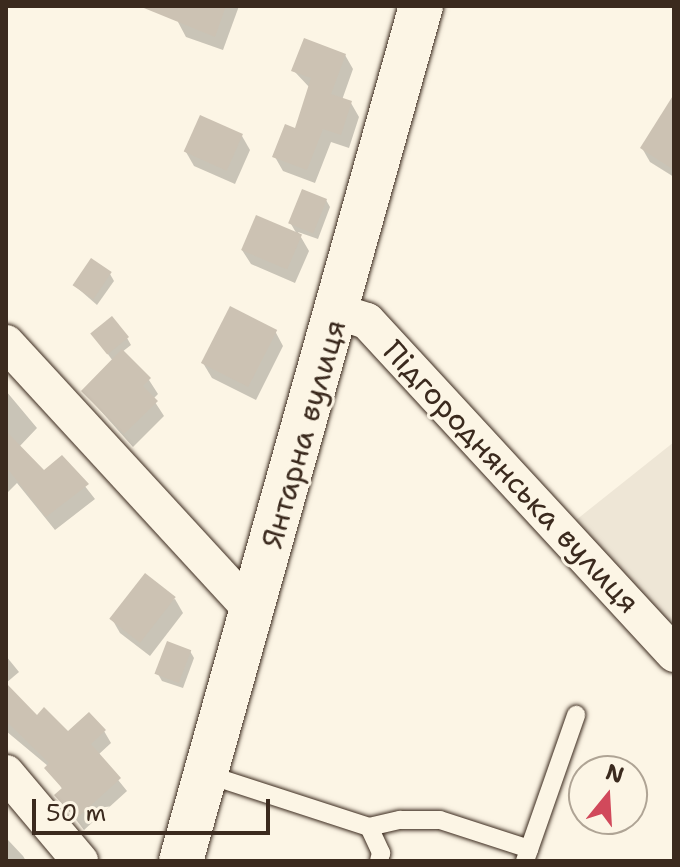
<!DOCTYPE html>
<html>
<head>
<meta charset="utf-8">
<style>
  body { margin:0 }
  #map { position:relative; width:680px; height:867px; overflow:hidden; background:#fcf5e5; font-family:"Shantell Sans",sans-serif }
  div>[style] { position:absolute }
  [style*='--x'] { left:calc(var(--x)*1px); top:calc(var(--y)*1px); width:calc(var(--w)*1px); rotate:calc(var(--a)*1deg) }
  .built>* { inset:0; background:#eee6d6 }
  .shadow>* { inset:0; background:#0003 }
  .building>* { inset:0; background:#ccc2b3; transform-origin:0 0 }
  .roads { filter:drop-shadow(0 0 2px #3b2a1e) drop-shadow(0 0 2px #3b2a1e) }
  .lane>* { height:18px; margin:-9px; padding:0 9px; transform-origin:9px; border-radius:9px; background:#fcf5e5 }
  .street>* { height:36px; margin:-18px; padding:0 18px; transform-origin:18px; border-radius:18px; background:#fcf5e5 }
  .secondary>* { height:44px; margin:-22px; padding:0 22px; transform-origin:22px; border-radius:22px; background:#fcf5e5 }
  span { translate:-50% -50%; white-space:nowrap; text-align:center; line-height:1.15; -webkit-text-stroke:6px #fcf5e5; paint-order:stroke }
  .street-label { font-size:30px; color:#3b2a1e }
  .frame { position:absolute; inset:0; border:8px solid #3b2a1e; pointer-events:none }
  .north { position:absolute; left:568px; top:755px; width:80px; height:80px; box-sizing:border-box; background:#fcf5e5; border:2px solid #afa495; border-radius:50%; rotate:18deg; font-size:22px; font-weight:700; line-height:32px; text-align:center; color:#3b2a1e }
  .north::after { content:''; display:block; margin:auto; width:28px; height:36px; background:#d1495b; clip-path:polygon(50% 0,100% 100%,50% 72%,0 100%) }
  .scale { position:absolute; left:32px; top:799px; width:238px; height:36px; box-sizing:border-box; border:4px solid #3b2a1e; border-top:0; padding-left:10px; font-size:24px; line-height:28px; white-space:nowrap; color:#3b2a1e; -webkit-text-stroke:6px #fcf5e5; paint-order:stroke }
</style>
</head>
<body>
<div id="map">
  <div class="built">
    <div style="clip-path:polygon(674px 442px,674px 634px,571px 524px)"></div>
  </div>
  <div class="shadow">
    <div style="clip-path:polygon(183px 6px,239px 6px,223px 50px,186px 37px,178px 22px)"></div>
    <div style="clip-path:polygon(345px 55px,353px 69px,342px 100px,351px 103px,359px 117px,349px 148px,331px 142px,315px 183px,283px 171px,275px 157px,296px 131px,310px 88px,294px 71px)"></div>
    <div style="clip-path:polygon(674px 98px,674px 177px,650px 162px,642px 148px)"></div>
    <div style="clip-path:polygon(242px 136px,250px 150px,235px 184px,194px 166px,186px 152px)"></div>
    <div style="clip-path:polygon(326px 200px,330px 207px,318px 239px,298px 232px,309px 251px,295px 283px,251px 264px,242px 250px,298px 236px,291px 224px)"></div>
    <div style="clip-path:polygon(110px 274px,114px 281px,97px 305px,74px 285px)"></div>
    <div style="clip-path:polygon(275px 331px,283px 346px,256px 400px,212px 378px,203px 363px)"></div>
    <div style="clip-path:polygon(127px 338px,131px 345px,122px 352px,149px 380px,158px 394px,153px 399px,164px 416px,133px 447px,83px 391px,113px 361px,98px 341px)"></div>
    <div style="clip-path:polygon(6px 391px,37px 428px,19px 447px,44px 473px,62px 457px,95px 499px,55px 530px,17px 483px,6px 494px)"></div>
    <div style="clip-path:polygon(175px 599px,183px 613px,150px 656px,120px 633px,112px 619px)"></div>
    <div style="clip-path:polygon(190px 651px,194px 658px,183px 688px,162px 681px,158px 674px)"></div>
    <div style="clip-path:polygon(6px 656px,19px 672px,6px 683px)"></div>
    <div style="clip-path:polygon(6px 698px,68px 733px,104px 731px,111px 743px,98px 755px,127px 791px,84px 830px,57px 795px,63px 790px,48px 766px,6px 731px)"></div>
    <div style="clip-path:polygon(8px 840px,23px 856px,26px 861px,6px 861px)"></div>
  </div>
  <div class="building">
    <div style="clip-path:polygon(139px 6px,226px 6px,215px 37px)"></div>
    <div style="clip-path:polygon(304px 38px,346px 54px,331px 94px,352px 101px,341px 135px,323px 129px,307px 170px,272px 157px,285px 124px,295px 128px,311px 78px,291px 71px)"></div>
    <div style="clip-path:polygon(674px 94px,674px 170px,640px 148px)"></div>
    <div style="left:200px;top:115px;width:47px;height:40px;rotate:24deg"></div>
    <div style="left:302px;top:189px;width:27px;height:37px;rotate:22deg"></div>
    <div style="left:256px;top:215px;width:50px;height:38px;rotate:23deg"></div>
    <div style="left:91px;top:258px;width:25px;height:33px;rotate:34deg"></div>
    <div style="left:230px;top:306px;width:53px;height:64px;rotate:27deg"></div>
    <div style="left:112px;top:316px;width:27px;height:28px;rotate:51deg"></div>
    <div style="clip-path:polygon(122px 349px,151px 378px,143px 386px,158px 401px,124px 434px,81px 391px)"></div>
    <div style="clip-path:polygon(6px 431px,44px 470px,62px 455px,89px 484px,46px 517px,6px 467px)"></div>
    <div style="left:145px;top:573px;width:39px;height:58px;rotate:38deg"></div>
    <div style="left:167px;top:641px;width:26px;height:35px;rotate:21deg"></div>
    <div style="clip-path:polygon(6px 683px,37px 715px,44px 707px,68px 731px,89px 712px,106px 730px,91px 744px,121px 778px,76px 819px,54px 795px,62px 788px,44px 768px,49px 763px,6px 721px)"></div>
  </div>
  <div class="roads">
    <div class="lane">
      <div style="--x:206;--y:774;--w:171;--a:18"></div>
      <div style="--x:369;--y:827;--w:29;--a:65"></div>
      <div style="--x:381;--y:853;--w:8;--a:104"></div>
      <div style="--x:369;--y:827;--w:32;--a:-13"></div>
      <div style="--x:400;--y:820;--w:40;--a:0"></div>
      <div style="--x:440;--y:820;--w:94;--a:18"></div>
      <div style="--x:525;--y:861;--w:155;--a:-70.7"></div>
    </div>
    <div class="street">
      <div style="--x:339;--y:312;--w:29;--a:18"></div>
      <div style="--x:367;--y:321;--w:453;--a:47.3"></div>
      <div style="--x:6;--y:343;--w:365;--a:47.4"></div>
      <div style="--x:6;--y:773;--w:115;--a:49.9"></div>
    </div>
    <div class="secondary">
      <div style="--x:181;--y:861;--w:888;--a:-74.32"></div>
    </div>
  </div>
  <div class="street-label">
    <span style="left:304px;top:434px;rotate:-74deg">Янтарна вулиця</span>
    <span style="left:511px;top:477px;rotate:47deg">Підгороднянська вулиця</span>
  </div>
  <div class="frame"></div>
  <div class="north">N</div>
  <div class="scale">50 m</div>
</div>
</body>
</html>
